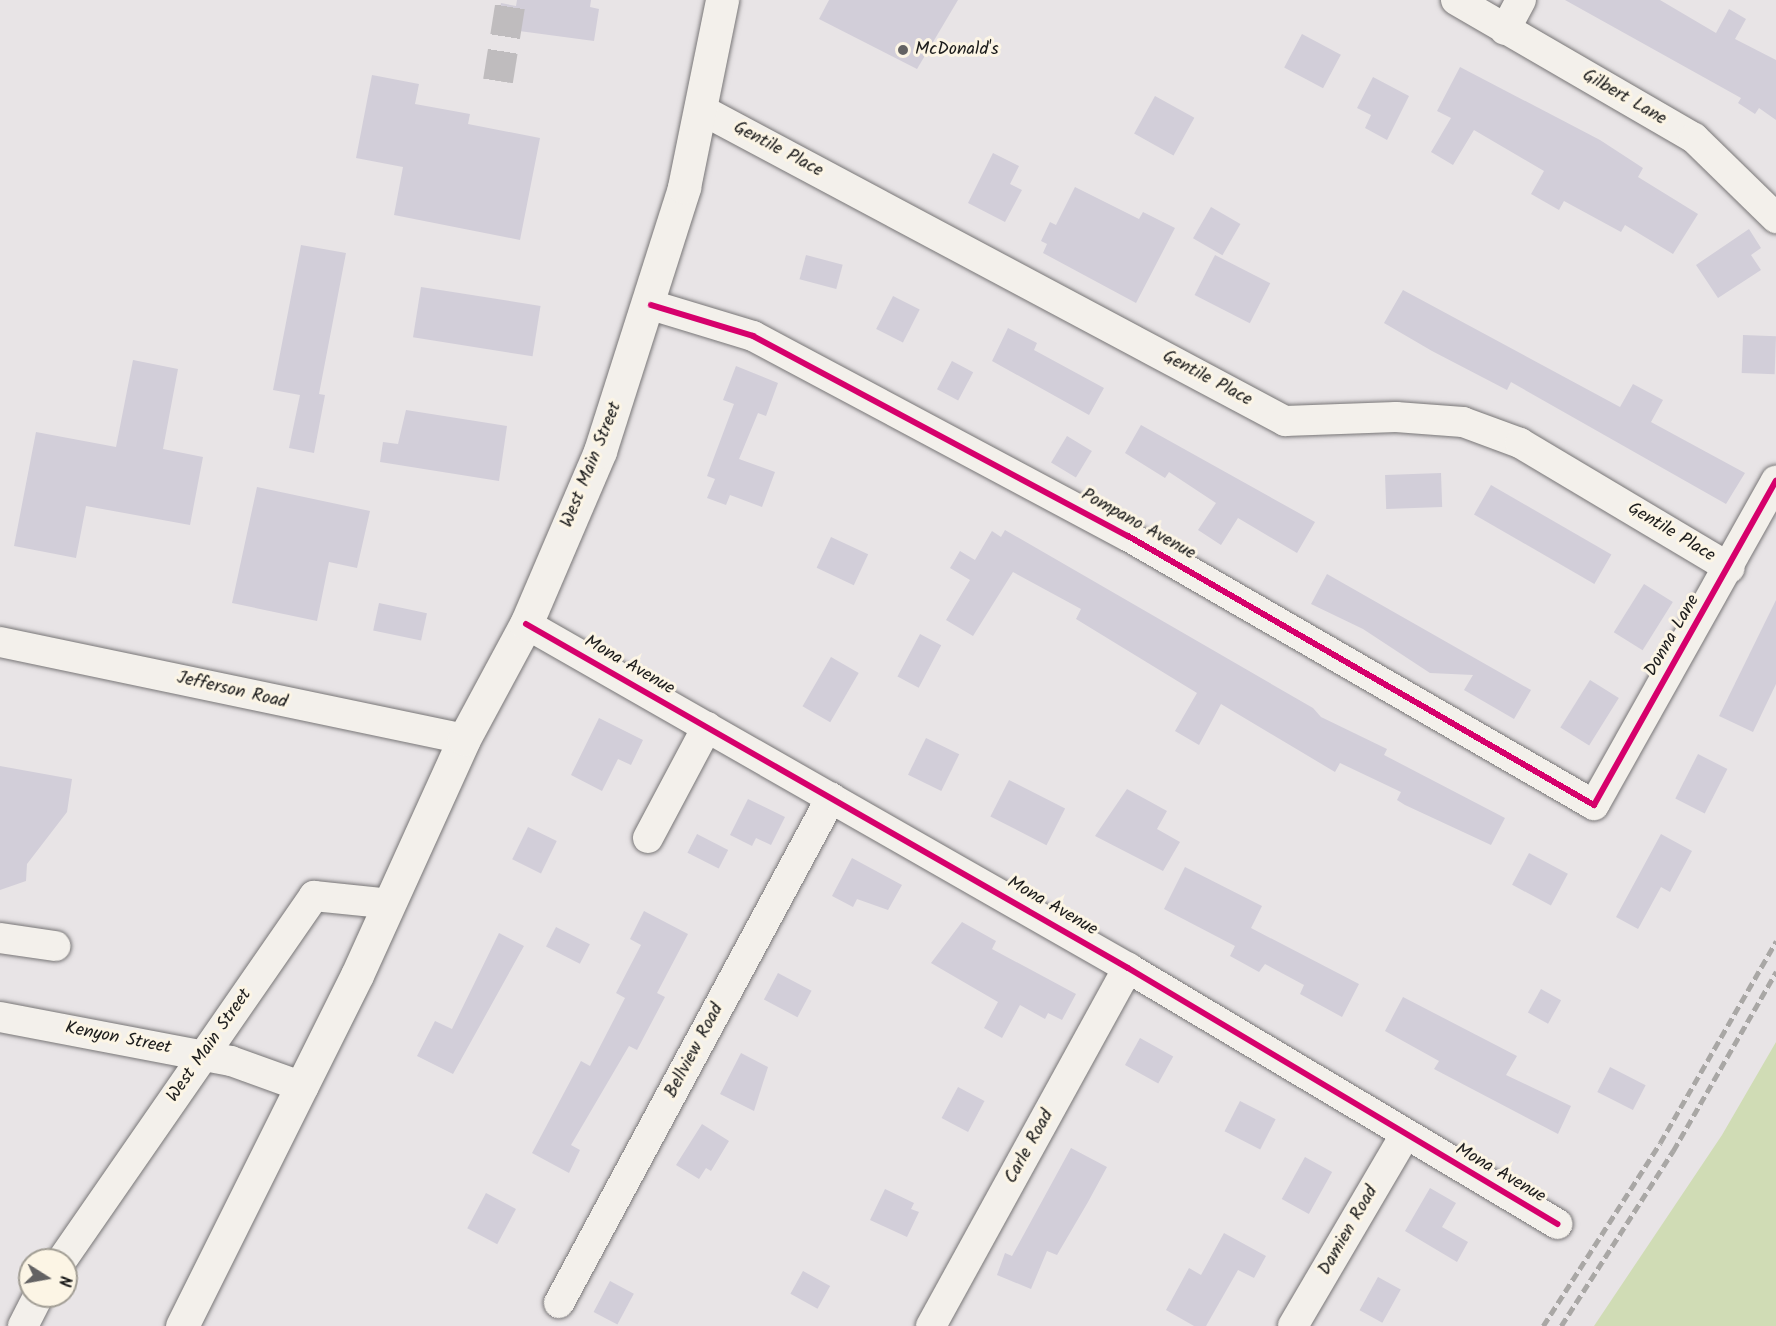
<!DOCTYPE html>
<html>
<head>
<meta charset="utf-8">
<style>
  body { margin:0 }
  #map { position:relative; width:1776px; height:1326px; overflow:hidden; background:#e8e4e6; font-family:Kalam,sans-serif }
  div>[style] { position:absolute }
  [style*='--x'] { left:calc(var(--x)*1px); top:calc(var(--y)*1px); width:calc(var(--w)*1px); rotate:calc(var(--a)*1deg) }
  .green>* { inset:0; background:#d0dcb5 }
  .building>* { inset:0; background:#d2ced9; transform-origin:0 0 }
  .minor-tunnel>* { height:30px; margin-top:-15px; transform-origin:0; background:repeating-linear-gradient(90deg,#bfbcbe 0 30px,transparent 0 45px) }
  .roads { filter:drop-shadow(0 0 2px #787677) drop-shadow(0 0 2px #787677) }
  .minor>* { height:30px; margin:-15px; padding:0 15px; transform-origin:15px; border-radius:15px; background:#f3f0eb }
  .major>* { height:33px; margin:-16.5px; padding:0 16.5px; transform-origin:16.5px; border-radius:16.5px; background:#f3f0eb }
  .rail>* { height:4.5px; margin-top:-2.25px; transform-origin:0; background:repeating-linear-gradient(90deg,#a9a7a5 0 9px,transparent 0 13.5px) }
  .cycleway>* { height:6px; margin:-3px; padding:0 3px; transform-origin:3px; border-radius:3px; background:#d6006c }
  .dots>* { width:16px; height:16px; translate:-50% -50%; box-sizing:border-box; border:3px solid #fcf5e5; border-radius:50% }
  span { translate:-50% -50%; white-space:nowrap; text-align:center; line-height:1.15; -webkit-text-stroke:6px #fcf5e5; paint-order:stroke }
  .poi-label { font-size:18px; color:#1c1c1c }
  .left { translate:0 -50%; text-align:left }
  .street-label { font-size:18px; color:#1c1c1c }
  .north { position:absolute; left:18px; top:1248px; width:60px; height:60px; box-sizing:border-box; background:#fcf5e5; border:2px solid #a29e95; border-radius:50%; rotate:101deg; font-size:16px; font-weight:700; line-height:24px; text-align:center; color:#1c1c1c }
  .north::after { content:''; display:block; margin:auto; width:21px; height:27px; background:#636263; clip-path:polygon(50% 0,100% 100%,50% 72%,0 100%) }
</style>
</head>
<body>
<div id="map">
  <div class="green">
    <div style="clip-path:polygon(1776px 1042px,1776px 1326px,1594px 1326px,1722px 1135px)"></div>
  </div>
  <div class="building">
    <div style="clip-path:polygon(517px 0,591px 0,590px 7px,599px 9px,594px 41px,496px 28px,501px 3px,516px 6px)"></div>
    <div style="clip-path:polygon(829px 0,958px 0,917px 69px,819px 19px)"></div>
    <div style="clip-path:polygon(1565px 0,1660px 0,1716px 33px,1729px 9px,1746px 19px,1735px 39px,1776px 60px,1776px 120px,1759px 108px,1755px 114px,1738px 103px,1741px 98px)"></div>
    <div style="left:1302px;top:34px;width:44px;height:38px;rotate:28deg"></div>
    <div style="clip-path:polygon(1460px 67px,1600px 140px,1643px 168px,1638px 177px,1698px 214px,1673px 254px,1625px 225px,1621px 232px,1564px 201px,1559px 210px,1531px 194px,1544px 171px,1474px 130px,1453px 165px,1431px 152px,1451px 118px,1437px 111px)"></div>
    <div style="clip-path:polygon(372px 75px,419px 84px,415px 104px,470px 114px,468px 124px,540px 138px,520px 240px,394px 215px,403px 167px,356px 158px)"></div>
    <div style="clip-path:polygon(1373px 77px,1409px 96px,1387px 140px,1365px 128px,1371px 115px,1357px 108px)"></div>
    <div style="left:1155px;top:96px;width:45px;height:43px;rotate:29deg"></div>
    <div style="clip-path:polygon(993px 153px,1019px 166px,1010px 184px,1022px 190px,1005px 222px,968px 203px)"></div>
    <div style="clip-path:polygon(1075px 187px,1139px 219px,1143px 212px,1175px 228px,1136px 303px,1043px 253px,1047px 244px,1041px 241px,1050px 222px,1056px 225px)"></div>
    <div style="left:1211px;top:207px;width:34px;height:36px;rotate:30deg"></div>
    <div style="clip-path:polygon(1749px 229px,1761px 248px,1751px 255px,1761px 270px,1718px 298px,1696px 265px)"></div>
    <div style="clip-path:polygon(301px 245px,346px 253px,319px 394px,325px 395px,314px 453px,289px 448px,300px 395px,273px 390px)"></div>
    <div style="left:806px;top:255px;width:38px;height:25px;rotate:15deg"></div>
    <div style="left:1215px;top:255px;width:62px;height:45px;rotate:27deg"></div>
    <div style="left:421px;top:287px;width:121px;height:51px;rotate:9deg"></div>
    <div style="clip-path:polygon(1403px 290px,1620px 407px,1633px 384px,1663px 400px,1651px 422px,1745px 473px,1726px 504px,1511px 382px,1507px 390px,1432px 351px,1384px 323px)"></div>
    <div style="left:893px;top:296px;width:30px;height:37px;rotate:27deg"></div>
    <div style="clip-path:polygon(1008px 328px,1037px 343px,1034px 350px,1104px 388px,1089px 415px,992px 361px)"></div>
    <div style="left:1743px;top:335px;width:33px;height:38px;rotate:2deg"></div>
    <div style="clip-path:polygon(133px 360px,178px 369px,163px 449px,203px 457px,190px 525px,86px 506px,76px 558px,14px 546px,36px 432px,116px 447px)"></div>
    <div style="left:952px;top:361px;width:24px;height:32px;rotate:28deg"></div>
    <div style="clip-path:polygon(736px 366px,778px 383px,766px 416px,758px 413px,739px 459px,775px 472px,762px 507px,730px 495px,726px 505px,707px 498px,715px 479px,707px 476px,734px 404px,723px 400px)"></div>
    <div style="clip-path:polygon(406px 410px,507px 426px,499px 481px,380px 462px,383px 442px,398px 444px)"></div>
    <div style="clip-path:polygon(1141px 425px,1315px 522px,1297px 553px,1238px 518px,1221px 545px,1198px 530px,1216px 503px,1169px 472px,1165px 478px,1125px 453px)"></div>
    <div style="left:1067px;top:436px;width:29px;height:31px;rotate:31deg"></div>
    <div style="left:1441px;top:473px;width:34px;height:56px;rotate:88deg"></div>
    <div style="left:1491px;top:485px;width:139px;height:34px;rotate:30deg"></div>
    <div style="clip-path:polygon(257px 487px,370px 511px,357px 568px,329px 562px,317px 621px,232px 603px)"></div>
    <div style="clip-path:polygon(1005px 530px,1313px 708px,1321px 717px,1387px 749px,1384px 755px,1505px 818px,1491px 845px,1405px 805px,1397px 800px,1401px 792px,1340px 763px,1335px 772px,1221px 704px,1199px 745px,1175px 731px,1197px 693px,1076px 619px,1081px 609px,1013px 572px,973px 636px,946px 620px,970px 580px,950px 568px,960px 551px,975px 560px,992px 531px,1001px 537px)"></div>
    <div style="left:831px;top:537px;width:41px;height:34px;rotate:25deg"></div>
    <div style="clip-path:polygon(1327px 574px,1531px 690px,1514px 719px,1464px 690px,1473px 675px,1430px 673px,1363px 629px,1311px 604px)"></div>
    <div style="left:1644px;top:584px;width:34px;height:57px;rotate:32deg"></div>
    <div style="clip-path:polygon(1776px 600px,1776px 684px,1753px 732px,1719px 716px)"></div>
    <div style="left:379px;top:603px;width:49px;height:28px;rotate:12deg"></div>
    <div style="left:920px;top:634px;width:24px;height:48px;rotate:28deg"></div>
    <div style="left:831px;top:657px;width:32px;height:57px;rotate:30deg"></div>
    <div style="left:1590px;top:680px;width:34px;height:56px;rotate:32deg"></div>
    <div style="clip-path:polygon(599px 718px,643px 740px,631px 765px,618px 759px,602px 791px,571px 775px)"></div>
    <div style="left:926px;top:738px;width:37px;height:41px;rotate:26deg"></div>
    <div style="left:1698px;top:754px;width:33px;height:50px;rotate:27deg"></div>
    <div style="clip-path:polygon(0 766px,72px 779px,67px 812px,27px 864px,26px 881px,0 890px)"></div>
    <div style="left:1009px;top:780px;width:63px;height:41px;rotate:27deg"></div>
    <div style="clip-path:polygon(1127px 789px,1167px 811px,1157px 829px,1180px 842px,1163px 871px,1095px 836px)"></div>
    <div style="clip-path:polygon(748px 799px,785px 817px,771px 845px,756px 838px,752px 846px,730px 835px)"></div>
    <div style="left:528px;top:827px;width:32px;height:36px;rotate:26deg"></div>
    <div style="left:697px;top:834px;width:35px;height:21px;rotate:27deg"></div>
    <div style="clip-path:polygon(1661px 834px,1692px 851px,1670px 892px,1661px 887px,1638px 929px,1616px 917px)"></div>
    <div style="left:1529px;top:853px;width:44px;height:36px;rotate:28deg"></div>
    <div style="clip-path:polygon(852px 858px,902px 885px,888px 910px,857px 899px,853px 907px,832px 896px)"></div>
    <div style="clip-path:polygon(1185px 867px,1262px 906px,1251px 928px,1359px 984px,1342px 1017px,1300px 994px,1304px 985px,1265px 964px,1259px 972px,1230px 956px,1235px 946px,1164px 909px)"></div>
    <div style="clip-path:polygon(644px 911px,688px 934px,657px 993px,665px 997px,637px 1050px,629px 1046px,571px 1145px,580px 1150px,569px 1173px,532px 1153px,581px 1061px,590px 1066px,625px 998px,616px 993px,641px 945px,630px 939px)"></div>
    <div style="clip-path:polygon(962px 922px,996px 941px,992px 949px,1076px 994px,1062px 1020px,1048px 1013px,1045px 1019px,1020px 1005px,1002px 1038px,984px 1028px,998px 1002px,931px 963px)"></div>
    <div style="left:556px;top:927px;width:38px;height:22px;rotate:27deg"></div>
    <div style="clip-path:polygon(499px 933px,524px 946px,453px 1074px,417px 1056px,435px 1021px,452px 1029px)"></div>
    <div style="left:778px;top:973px;width:38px;height:30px;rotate:28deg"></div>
    <div style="left:1541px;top:989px;width:23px;height:27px;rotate:29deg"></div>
    <div style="clip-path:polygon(1403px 997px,1517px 1056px,1506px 1075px,1571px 1106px,1558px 1134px,1434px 1069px,1439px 1061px,1385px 1031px)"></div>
    <div style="left:1140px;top:1038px;width:38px;height:31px;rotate:29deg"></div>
    <div style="clip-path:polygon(741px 1053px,768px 1067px,754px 1111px,720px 1094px)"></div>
    <div style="left:1610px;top:1067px;width:40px;height:28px;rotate:27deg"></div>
    <div style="left:958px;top:1087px;width:30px;height:35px;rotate:28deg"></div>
    <div style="left:1240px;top:1101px;width:40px;height:34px;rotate:27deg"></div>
    <div style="clip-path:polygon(702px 1124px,729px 1141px,711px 1171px,706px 1168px,699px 1179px,676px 1165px)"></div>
    <div style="clip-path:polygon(1071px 1148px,1107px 1167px,1088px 1202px,1057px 1255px,1047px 1251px,1031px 1289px,997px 1275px,1005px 1253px,1012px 1256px)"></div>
    <div style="left:1305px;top:1157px;width:31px;height:48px;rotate:29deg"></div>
    <div style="clip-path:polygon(1430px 1188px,1456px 1203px,1442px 1227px,1468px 1242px,1457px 1262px,1405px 1231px)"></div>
    <div style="clip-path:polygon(885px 1189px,914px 1203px,911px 1209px,919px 1212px,907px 1237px,870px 1220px)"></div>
    <div style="left:486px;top:1193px;width:34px;height:40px;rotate:28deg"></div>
    <div style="clip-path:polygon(1224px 1233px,1266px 1256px,1254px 1278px,1238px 1270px,1206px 1326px,1194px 1326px,1166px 1310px,1189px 1268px,1201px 1275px)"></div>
    <div style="left:803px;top:1271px;width:31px;height:26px;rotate:29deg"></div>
    <div style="left:1378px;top:1277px;width:26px;height:38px;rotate:29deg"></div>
    <div style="left:610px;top:1281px;width:27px;height:35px;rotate:28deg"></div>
  </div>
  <div class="minor-tunnel">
    <div style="--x:498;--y:81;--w:82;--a:-80.9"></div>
  </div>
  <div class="roads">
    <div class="minor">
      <div style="--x:1456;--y:0;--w:275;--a:30.1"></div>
      <div style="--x:1694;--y:138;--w:115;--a:44.3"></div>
      <div style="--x:1505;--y:30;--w:34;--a:-62"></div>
      <div style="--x:702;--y:110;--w:661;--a:28.08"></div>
      <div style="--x:1285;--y:421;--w:111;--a:-2.1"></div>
      <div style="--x:1396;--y:417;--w:67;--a:4.3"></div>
      <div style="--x:1463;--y:422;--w:61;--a:20.2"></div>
      <div style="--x:1520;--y:443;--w:244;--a:30.8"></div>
      <div style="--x:651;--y:305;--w:107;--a:16.9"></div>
      <div style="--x:753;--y:336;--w:425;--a:28.1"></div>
      <div style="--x:1128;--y:536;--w:538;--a:30"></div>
      <div style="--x:1594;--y:805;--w:372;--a:-60.7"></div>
      <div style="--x:526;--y:624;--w:693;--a:29.74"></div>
      <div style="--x:1128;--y:968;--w:500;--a:30.8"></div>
      <div style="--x:0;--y:642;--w:474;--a:11.8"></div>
      <div style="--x:648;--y:838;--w:126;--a:-62"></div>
      <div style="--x:0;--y:938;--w:56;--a:8.3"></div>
      <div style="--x:0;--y:1017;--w:235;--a:10.8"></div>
      <div style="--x:231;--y:1061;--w:77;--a:19.9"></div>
      <div style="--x:62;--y:1260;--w:443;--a:-55.3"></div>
      <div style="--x:314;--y:896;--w:77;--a:5.9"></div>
      <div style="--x:559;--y:1303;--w:574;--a:-61.69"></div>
      <div style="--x:23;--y:1326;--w:34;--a:-63"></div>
      <div style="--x:931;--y:1326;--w:409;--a:-61.2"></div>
      <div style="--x:1293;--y:1326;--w:219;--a:-59.6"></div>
    </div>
    <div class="major">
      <div style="--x:182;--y:1326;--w:392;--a:-63.5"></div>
      <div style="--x:357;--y:975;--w:259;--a:-65.6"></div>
      <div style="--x:464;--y:739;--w:131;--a:-61.7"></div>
      <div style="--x:526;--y:624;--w:188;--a:-66.8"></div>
      <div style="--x:600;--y:451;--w:277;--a:-72.3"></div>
      <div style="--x:684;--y:187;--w:191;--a:-78.5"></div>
    </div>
  </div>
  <div class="rail">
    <div style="--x:1543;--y:1326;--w:217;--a:-57.4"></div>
    <div style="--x:1660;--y:1143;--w:233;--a:-60.1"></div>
    <div style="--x:1561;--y:1326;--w:208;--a:-57.4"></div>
    <div style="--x:1673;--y:1151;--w:207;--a:-60.1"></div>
  </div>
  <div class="cycleway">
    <div style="--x:651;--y:305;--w:107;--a:16.9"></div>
    <div style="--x:753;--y:336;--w:425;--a:28.1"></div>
    <div style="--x:1128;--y:536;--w:538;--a:30"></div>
    <div style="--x:1594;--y:805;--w:372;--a:-60.7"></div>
    <div style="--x:526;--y:624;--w:693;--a:29.74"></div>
    <div style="--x:1128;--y:968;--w:500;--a:30.8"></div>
  </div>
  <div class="dots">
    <div style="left:903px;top:50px;background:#636263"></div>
  </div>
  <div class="poi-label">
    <span class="left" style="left:915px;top:50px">McDonald's</span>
  </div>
  <div class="street-label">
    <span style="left:1624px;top:98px;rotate:30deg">Gilbert Lane</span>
    <span style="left:778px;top:150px;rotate:28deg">Gentile Place</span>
    <span style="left:1207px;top:379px;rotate:28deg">Gentile Place</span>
    <span style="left:592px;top:465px;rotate:-68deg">West Main Street</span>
    <span style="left:1138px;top:525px;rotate:29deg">Pompano Avenue</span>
    <span style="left:1671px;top:533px;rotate:31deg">Gentile Place</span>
    <span style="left:1673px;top:636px;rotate:-60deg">Donna Lane</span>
    <span style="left:629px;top:666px;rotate:30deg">Mona Avenue</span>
    <span style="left:232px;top:691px;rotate:13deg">Jefferson Road</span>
    <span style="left:1052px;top:907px;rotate:30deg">Mona Avenue</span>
    <span style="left:118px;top:1039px;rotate:11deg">Kenyon Street</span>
    <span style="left:210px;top:1046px;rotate:-55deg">West Main Street</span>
    <span style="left:695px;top:1051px;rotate:-62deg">Bellview Road</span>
    <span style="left:1030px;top:1147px;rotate:-61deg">Carle Road</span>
    <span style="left:1500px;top:1174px;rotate:30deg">Mona Avenue</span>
    <span style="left:1349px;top:1231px;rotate:-60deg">Damien Road</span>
  </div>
  <div class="north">N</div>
</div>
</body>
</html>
